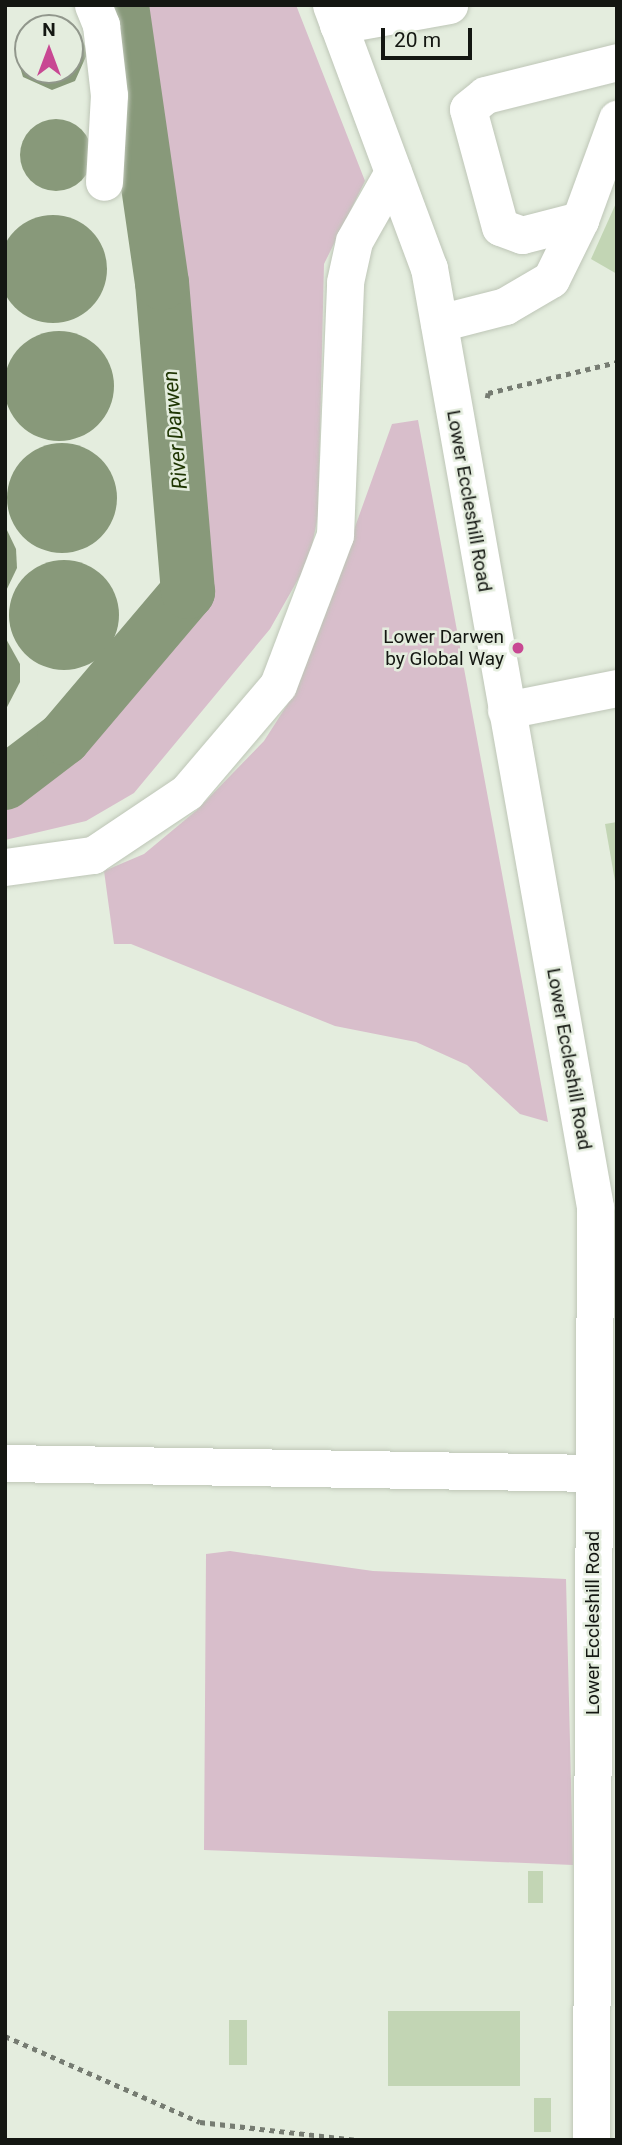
<!DOCTYPE html>
<html>
<head>
<meta charset="utf-8">
<style>
  body { margin:0 }
  #map { position:relative; width:622px; height:2145px; overflow:hidden; background:#e4edde; font-family:Roboto,sans-serif }
  div>[style] { position:absolute }
  [style*='--x'] { left:calc(var(--x)*1px); top:calc(var(--y)*1px); width:calc(var(--w)*1px); rotate:calc(var(--a)*1deg) }
  .green>* { inset:0; background:#d8becb }
  .water>* { inset:0; background:#88997a }
  .round { border-radius:50% }
  .river>* { height:54px; margin:-27px; padding:0 27px; transform-origin:27px; border-radius:27px; background:#88997a }
  .building>* { inset:0; background:#c2d5b4; transform-origin:0 0 }
  .path>* { height:4.5px; margin-top:-2.25px; transform-origin:0; background:repeating-linear-gradient(90deg,#767c72 0 5px,transparent 0 10px) }
  .roads { filter:drop-shadow(0 0 2px #bec6b7) drop-shadow(0 0 2px #bec6b7) }
  .minor>* { height:37px; margin:-18.5px; padding:0 18.5px; transform-origin:18.5px; border-radius:18.5px; background:#fff }
  .dots>* { width:19px; height:19px; translate:-50% -50%; box-sizing:border-box; border:4px solid #e4edde; border-radius:50% }
  span { translate:-50% -50%; white-space:nowrap; text-align:center; line-height:1.15; -webkit-text-stroke:5px #e4edde; paint-order:stroke }
  .street-label { font-size:19px; color:#141712 }
  .poi-label { font-size:19px; color:#141712 }
  .right { translate:-100% -50%; text-align:right }
  .water-label { font-size:21px; color:#1e3502; font-style:italic }
  .frame { position:absolute; inset:0; border:7px solid #141712; pointer-events:none }
  .north { position:absolute; left:14px; top:14px; width:70px; height:70px; box-sizing:border-box; background:#e4edde; border:2px solid #91978c; border-radius:50%; rotate:0deg; font-size:19px; font-weight:700; line-height:28px; text-align:center; color:#141712 }
  .north::after { content:''; display:block; margin:auto; width:24px; height:32px; background:#c84893; clip-path:polygon(50% 0,100% 100%,50% 72%,0 100%) }
  .scale { position:absolute; left:381px; top:28px; width:91px; height:32px; box-sizing:border-box; border:4px solid #141712; border-top:0; padding-left:9px; font-size:21px; line-height:24px; white-space:nowrap; color:#141712; -webkit-text-stroke:5px #e4edde; paint-order:stroke }
</style>
</head>
<body>
<div id="map">
  <div class="green">
    <div style="clip-path:polygon(137px 5px,296px 5px,365px 181px,324px 264px,318px 516px,309px 560px,270px 629px,134px 793px,86px 821px,5px 840px,5px 798px,71px 748px,205px 594px,183px 270px)"></div>
    <div style="clip-path:polygon(418px 420px,548px 1122px,520px 1114px,467px 1065px,416px 1042px,335px 1026px,131px 944px,114px 944px,104px 871px,144px 854px,197px 810px,264px 741px,296px 691px,392px 424px)"></div>
    <div style="clip-path:polygon(230px 1551px,373px 1571px,566px 1579px,573px 1865px,204px 1850px,206px 1554px)"></div>
  </div>
  <div class="water">
    <div style="clip-path:polygon(evenodd,52px 17px,75px 26px,88px 52px,75px 81px,52px 90px,23px 77px,15px 51px,30px 24px,52px 17px,28px 28px,70px 28px,70px 70px,28px 70px,28px 28px)"></div>
    <div class="round" style="left:20px;top:119px;width:72px;height:72px"></div>
    <div class="round" style="left:-1px;top:215px;width:108px;height:108px"></div>
    <div class="round" style="left:4px;top:331px;width:110px;height:110px"></div>
    <div class="round" style="left:7px;top:443px;width:110px;height:110px"></div>
    <div style="clip-path:polygon(5px 526px,16px 549px,17px 568px,5px 593px)"></div>
    <div class="round" style="left:9px;top:560px;width:110px;height:110px"></div>
    <div style="clip-path:polygon(5px 637px,20px 664px,20px 682px,5px 711px)"></div>
  </div>
  <div class="river">
    <div style="--x:5;--y:783;--w:74;--a:-37.3"></div>
    <div style="--x:64;--y:738;--w:192;--a:-49.7"></div>
    <div style="--x:188;--y:592;--w:310;--a:-94.8"></div>
    <div style="--x:162;--y:283;--w:281;--a:-98.2"></div>
  </div>
  <div class="building">
    <div style="clip-path:polygon(617px 201px,617px 274px,591px 259px)"></div>
    <div style="clip-path:polygon(617px 822px,617px 881px,615px 881px,605px 824px)"></div>
    <div style="left:528px;top:1871px;width:15px;height:32px"></div>
    <div style="left:388px;top:2011px;width:132px;height:75px"></div>
    <div style="left:229px;top:2020px;width:18px;height:45px"></div>
    <div style="left:534px;top:2098px;width:17px;height:34px"></div>
  </div>
  <div class="path">
    <div style="--x:487;--y:398;--w:5;--a:-79"></div>
    <div style="--x:488;--y:393;--w:133;--a:-13.5"></div>
    <div style="--x:5;--y:2036;--w:213;--a:23.8"></div>
    <div style="--x:200;--y:2122;--w:158;--a:6.5"></div>
  </div>
  <div class="roads">
    <div class="minor">
      <div style="--x:93;--y:5;--w:22;--a:68"></div>
      <div style="--x:101;--y:25;--w:70;--a:83.5"></div>
      <div style="--x:109;--y:95;--w:87;--a:93.3"></div>
      <div style="--x:331;--y:5;--w:281;--a:69.6"></div>
      <div style="--x:429;--y:268;--w:954;--a:79.97"></div>
      <div style="--x:595;--y:1207;--w:933;--a:90.25"></div>
      <div style="--x:338;--y:25;--w:113;--a:-10.2"></div>
      <div style="--x:580;--y:220;--w:60;--a:165.5"></div>
      <div style="--x:522;--y:235;--w:23;--a:-160"></div>
      <div style="--x:500;--y:227;--w:122;--a:-105.2"></div>
      <div style="--x:468;--y:109;--w:22;--a:-39"></div>
      <div style="--x:485;--y:95;--w:136;--a:-14"></div>
      <div style="--x:439;--y:323;--w:68;--a:-14.4"></div>
      <div style="--x:505;--y:306;--w:53;--a:-30.4"></div>
      <div style="--x:551;--y:279;--w:66;--a:-63.8"></div>
      <div style="--x:580;--y:220;--w:108;--a:-69.9"></div>
      <div style="--x:506;--y:710;--w:113;--a:-11.2"></div>
      <div style="--x:5;--y:867;--w:89;--a:-7.8"></div>
      <div style="--x:93;--y:855;--w:113;--a:-33.8"></div>
      <div style="--x:187;--y:792;--w:140;--a:-49.6"></div>
      <div style="--x:278;--y:685;--w:160;--a:-69.2"></div>
      <div style="--x:335;--y:535;--w:253;--a:-87.7"></div>
      <div style="--x:345;--y:282;--w:42;--a:-77.6"></div>
      <div style="--x:354;--y:241;--w:79;--a:-60.5"></div>
      <div style="--x:5;--y:1463;--w:589;--a:0.97"></div>
    </div>
  </div>
  <div class="dots">
    <div style="left:518px;top:648px;background:#c84893"></div>
  </div>
  <div class="street-label">
    <span style="left:469px;top:501px;rotate:80deg">Lower Eccleshill Road</span>
    <span style="left:569px;top:1059px;rotate:80deg">Lower Eccleshill Road</span>
    <span style="left:593px;top:1623px;rotate:-90deg">Lower Eccleshill Road</span>
  </div>
  <div class="poi-label">
    <span class="right" style="left:504px;top:648px">Lower Darwen<br>by Global Way</span>
  </div>
  <div class="water-label">
    <span style="left:175px;top:430px;rotate:-95deg">River Darwen</span>
  </div>
  <div class="frame"></div>
  <div class="north">N</div>
  <div class="scale">20 m</div>
</div>
</body>
</html>
